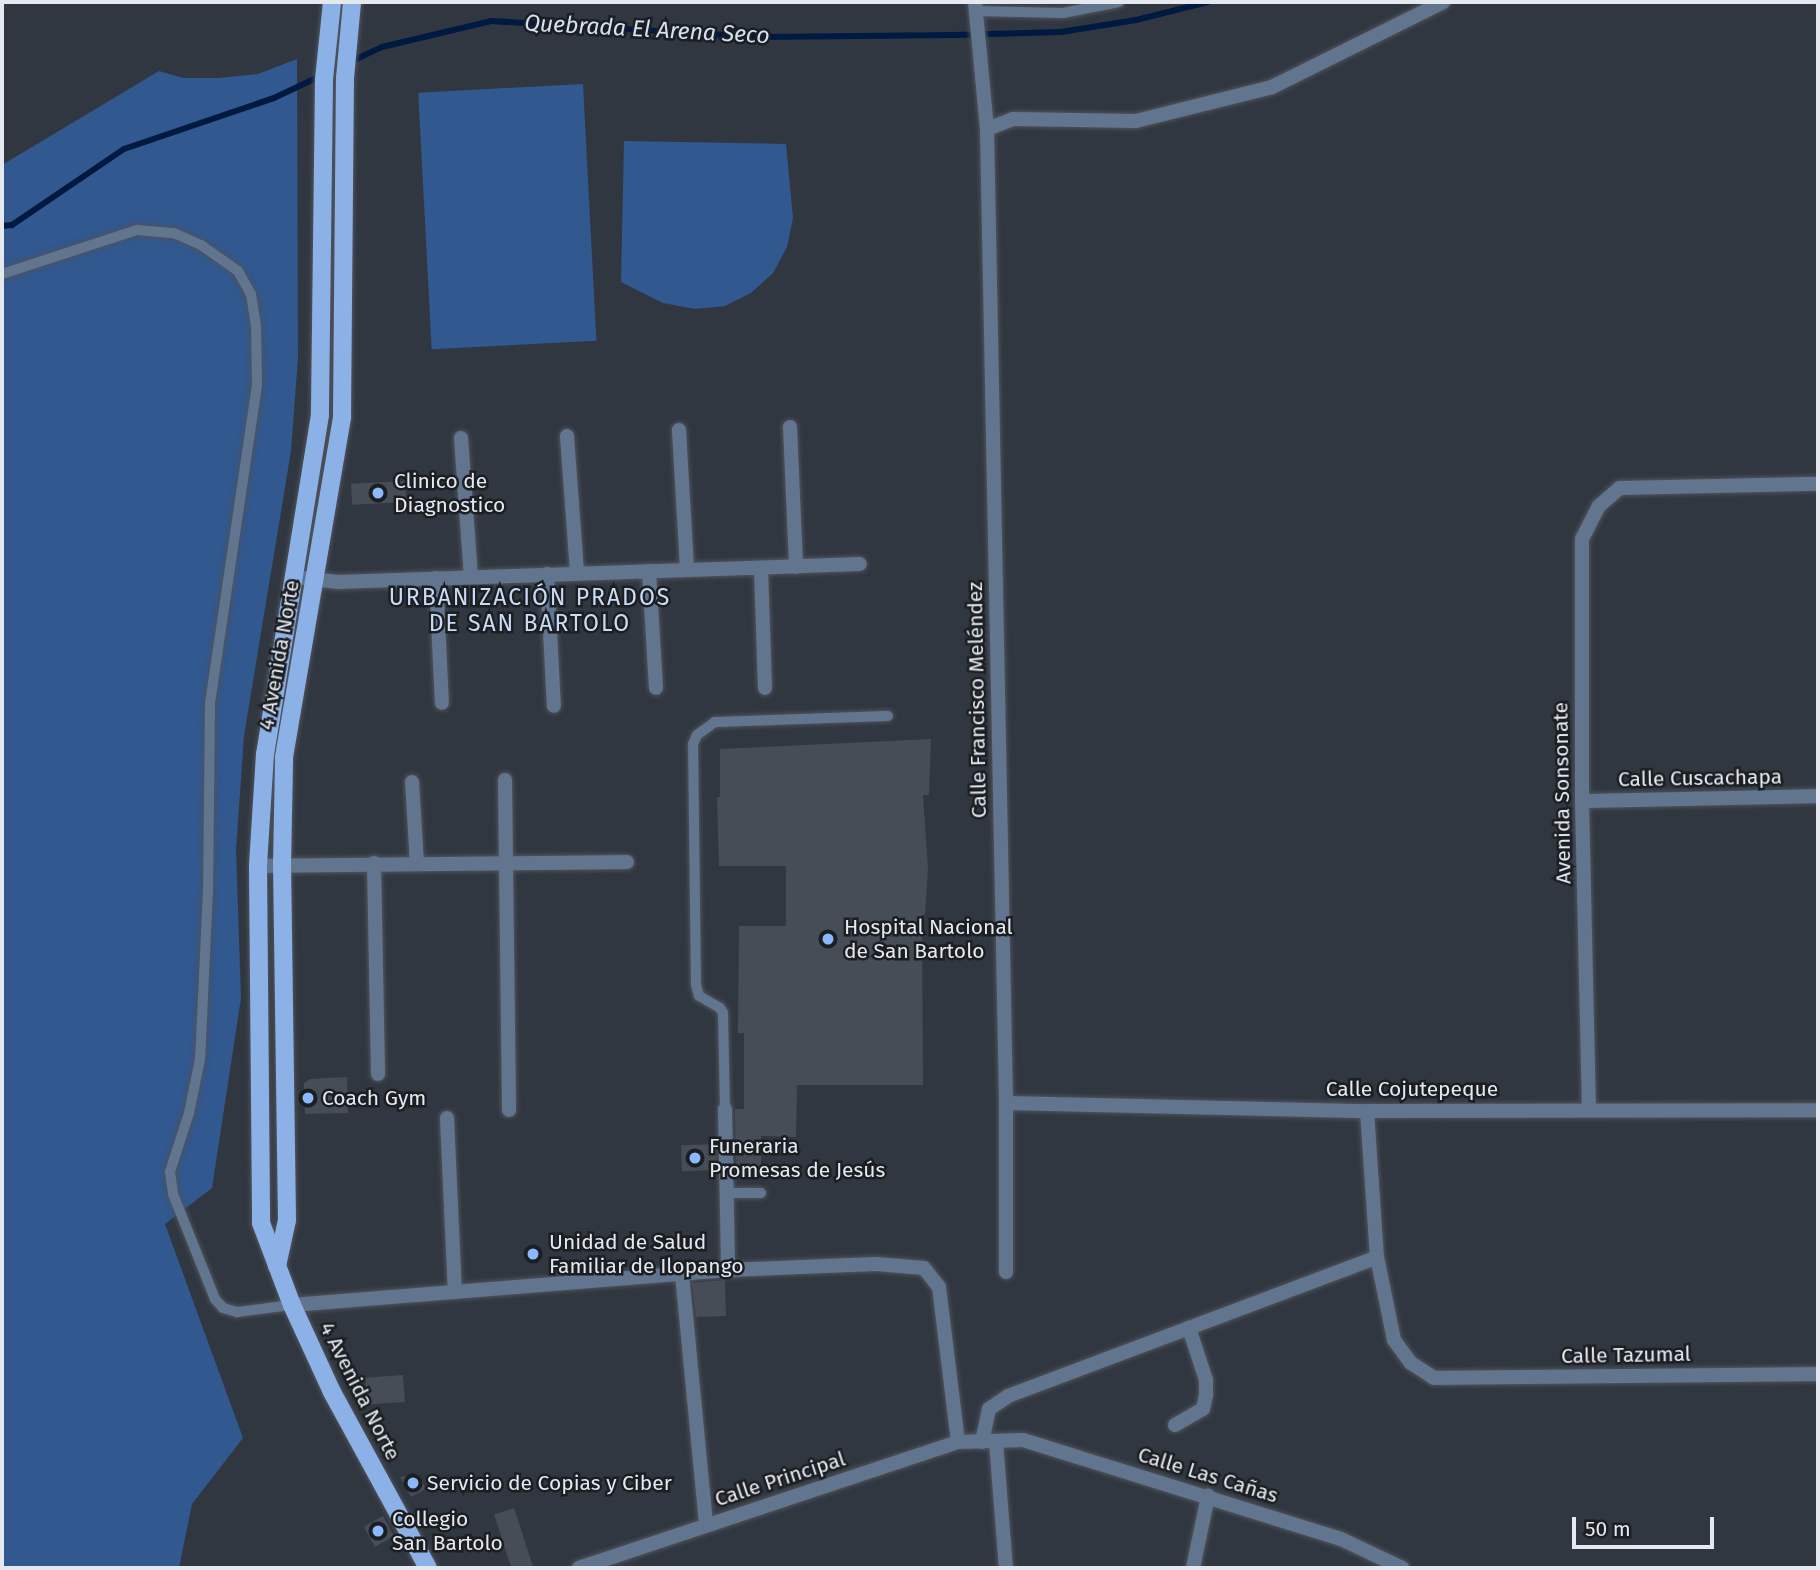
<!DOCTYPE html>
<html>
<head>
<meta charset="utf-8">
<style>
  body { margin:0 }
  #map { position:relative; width:1820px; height:1570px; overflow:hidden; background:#313740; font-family:"Fira Sans",sans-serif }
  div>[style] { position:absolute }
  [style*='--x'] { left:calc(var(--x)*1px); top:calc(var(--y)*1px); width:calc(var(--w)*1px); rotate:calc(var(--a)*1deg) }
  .green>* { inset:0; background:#31588f; transform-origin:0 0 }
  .stream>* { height:6px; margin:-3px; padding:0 3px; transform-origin:3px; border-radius:3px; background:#001941 }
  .building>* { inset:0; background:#464d56; transform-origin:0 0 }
  .roads { filter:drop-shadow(0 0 2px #4e535c) drop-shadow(0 0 2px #4e535c) }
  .lane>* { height:10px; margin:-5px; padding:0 5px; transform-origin:5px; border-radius:5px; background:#62758f }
  .street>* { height:14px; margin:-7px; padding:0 7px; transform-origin:7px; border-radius:7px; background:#62758f }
  .primary>* { height:18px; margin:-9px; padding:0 9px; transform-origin:9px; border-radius:9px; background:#8cb1e7 }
  .dots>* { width:19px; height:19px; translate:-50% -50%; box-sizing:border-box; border:4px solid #1b1e22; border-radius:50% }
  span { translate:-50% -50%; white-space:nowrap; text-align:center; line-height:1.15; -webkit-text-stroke:5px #1b1e22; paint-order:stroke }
  .poi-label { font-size:21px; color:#e5e9ef }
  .left { translate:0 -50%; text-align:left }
  .street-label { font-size:21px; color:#e5e9ef }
  .water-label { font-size:23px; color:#d5e1f2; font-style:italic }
  .neighbourhood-label { font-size:23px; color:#cadbf5; letter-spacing:2px }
  .frame { position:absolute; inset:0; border:4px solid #e5e9ef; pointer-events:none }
  .scale { position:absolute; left:1572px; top:1517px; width:142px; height:32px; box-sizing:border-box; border:4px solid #e5e9ef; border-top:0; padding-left:9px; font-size:21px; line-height:24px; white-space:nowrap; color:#e5e9ef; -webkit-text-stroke:5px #1b1e22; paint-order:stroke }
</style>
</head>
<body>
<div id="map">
  <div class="green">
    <div style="clip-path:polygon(297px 59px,298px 358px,291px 451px,244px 736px,236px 850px,241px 998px,212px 1188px,165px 1224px,243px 1438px,192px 1504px,179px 1568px,2px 1568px,2px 165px,159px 71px,183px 78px,219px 78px,258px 74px)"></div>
    <div style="left:583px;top:84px;width:257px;height:165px;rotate:87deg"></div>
    <div style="clip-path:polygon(624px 141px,786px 144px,793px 218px,787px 247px,773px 273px,751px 293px,725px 306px,695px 309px,663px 303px,621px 282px)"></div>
  </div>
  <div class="stream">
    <div style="--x:2;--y:226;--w:10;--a:-6"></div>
    <div style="--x:12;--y:225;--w:135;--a:-34.2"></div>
    <div style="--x:124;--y:149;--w:158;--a:-18.8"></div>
    <div style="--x:274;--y:98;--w:119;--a:-25.3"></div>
    <div style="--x:382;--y:47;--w:112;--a:-13.4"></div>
    <div style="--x:491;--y:21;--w:268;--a:3.4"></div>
    <div style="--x:759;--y:37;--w:195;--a:-0.6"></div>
    <div style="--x:954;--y:35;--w:107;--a:-1.6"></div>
    <div style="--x:1061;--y:32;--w:76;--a:-9.1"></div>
    <div style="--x:1136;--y:20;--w:74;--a:-14"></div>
  </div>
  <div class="building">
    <div style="left:405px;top:481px;width:21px;height:54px;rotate:87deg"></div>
    <div style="clip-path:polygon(931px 739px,929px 795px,923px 795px,928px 869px,925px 915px,922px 915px,923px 1085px,797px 1085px,796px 1137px,761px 1136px,761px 1176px,736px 1176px,735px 1109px,744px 1109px,744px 1033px,738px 1033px,739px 926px,786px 926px,786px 866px,719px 866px,717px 797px,720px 797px,720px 749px)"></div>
    <div style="clip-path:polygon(347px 1077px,348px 1113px,305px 1114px,304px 1083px,310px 1079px)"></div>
    <div style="left:716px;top:1144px;width:26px;height:35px;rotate:88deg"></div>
    <div style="clip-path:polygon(725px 1280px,726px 1316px,696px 1317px,692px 1283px)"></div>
    <div style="left:403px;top:1375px;width:27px;height:38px;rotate:86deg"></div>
    <div style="clip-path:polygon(418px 1474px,426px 1489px,411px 1497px,400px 1477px)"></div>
    <div style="left:514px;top:1508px;width:63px;height:21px;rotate:72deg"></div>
    <div style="left:383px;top:1516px;width:23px;height:22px;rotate:61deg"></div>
  </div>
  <div class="roads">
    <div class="lane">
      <div style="--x:975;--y:11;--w:88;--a:1.3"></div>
      <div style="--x:1063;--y:13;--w:57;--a:-11.1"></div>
      <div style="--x:2;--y:274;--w:142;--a:-18.1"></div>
      <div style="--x:137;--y:230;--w:37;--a:5"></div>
      <div style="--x:174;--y:233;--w:30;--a:24"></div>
      <div style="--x:201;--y:245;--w:45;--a:35.1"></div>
      <div style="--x:238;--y:271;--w:26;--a:61"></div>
      <div style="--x:251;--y:294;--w:32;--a:81"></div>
      <div style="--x:256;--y:326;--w:59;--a:89"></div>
      <div style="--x:257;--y:385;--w:322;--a:98.4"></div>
      <div style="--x:210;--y:704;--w:187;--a:90.6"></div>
      <div style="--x:208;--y:891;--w:168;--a:92.7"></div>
      <div style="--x:200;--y:1059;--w:55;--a:101.5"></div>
      <div style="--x:189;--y:1113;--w:62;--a:107.9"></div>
      <div style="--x:170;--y:1172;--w:22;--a:82"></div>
      <div style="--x:173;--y:1194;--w:113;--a:68.2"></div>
      <div style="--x:215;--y:1299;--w:12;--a:48"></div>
      <div style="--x:223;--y:1308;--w:15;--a:16"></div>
      <div style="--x:237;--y:1312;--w:55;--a:-7.3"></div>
      <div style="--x:725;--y:1109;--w:96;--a:-91.2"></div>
      <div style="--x:723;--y:1013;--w:6;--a:-121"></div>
      <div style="--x:720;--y:1008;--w:24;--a:-150"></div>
      <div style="--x:699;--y:996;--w:11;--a:-105"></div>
      <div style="--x:696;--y:985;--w:241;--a:-90.7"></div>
      <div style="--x:693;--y:744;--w:10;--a:-66"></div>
      <div style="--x:697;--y:735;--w:22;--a:-36"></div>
      <div style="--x:715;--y:722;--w:173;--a:-2"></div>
      <div style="--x:727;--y:1193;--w:34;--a:0"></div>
    </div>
    <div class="street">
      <div style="--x:975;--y:2;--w:128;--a:84.6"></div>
      <div style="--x:987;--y:129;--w:974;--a:88.88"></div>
      <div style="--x:1006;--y:1103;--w:169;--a:90"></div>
      <div style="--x:987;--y:129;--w:28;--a:-21"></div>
      <div style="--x:1013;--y:119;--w:123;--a:0.9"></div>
      <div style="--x:1136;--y:121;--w:140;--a:-14"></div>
      <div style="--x:1272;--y:87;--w:191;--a:-26.4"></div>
      <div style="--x:790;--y:427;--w:140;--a:87.5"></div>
      <div style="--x:679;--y:430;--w:140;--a:86.7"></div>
      <div style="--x:567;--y:436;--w:137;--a:85.8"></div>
      <div style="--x:461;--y:438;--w:138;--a:85.9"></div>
      <div style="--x:761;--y:568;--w:120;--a:88.1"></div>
      <div style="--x:649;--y:571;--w:117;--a:86.6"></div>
      <div style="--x:547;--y:574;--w:132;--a:87"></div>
      <div style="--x:294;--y:577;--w:44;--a:6.5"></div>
      <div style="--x:338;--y:582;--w:522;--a:-1.97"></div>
      <div style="--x:436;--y:578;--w:125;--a:87.3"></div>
      <div style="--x:505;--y:780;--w:330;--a:89.3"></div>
      <div style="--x:412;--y:782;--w:81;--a:86.5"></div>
      <div style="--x:1582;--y:801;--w:236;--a:-1.2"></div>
      <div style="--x:374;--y:863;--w:211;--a:88.9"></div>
      <div style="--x:258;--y:866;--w:369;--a:-0.6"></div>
      <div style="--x:1006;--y:1103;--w:361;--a:1.3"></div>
      <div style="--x:1367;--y:1111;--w:451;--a:-0.1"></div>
      <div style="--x:725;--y:1109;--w:161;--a:88.9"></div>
      <div style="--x:1589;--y:1110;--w:309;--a:-91.3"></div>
      <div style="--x:1582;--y:801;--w:262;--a:-90"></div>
      <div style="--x:1582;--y:539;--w:37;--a:-63"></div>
      <div style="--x:1599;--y:506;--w:28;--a:-41"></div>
      <div style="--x:1620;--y:488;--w:198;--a:-1.2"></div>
      <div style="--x:1367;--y:1111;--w:146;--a:86.1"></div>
      <div style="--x:1377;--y:1257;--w:85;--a:78.4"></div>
      <div style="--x:1394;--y:1340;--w:29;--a:54"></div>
      <div style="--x:1411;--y:1363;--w:27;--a:33"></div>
      <div style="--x:1434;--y:1378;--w:384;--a:-0.6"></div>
      <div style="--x:447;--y:1118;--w:174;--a:87.4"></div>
      <div style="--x:682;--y:1274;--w:252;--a:84.5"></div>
      <div style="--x:292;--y:1305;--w:437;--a:-4.6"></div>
      <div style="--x:728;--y:1270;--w:148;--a:-2.3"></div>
      <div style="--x:876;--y:1264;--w:48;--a:4.8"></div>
      <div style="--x:924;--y:1268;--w:24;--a:52"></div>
      <div style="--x:939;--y:1287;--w:156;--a:83"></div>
      <div style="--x:1175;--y:1425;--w:32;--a:-30"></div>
      <div style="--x:1203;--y:1409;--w:14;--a:-78"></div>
      <div style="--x:1206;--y:1395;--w:15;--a:-90"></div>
      <div style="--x:1206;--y:1380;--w:55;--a:-108.1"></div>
      <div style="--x:982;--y:1442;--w:34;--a:-78"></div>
      <div style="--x:989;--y:1409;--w:23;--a:-34"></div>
      <div style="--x:1008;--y:1396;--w:394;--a:-20.6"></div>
      <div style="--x:996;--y:1442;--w:126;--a:85.5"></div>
      <div style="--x:579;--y:1568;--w:399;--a:-18.4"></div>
      <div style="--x:958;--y:1442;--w:65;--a:-1.8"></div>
      <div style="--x:1023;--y:1440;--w:333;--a:17.3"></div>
      <div style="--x:1341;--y:1539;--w:68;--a:25.4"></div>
      <div style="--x:1193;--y:1568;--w:74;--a:-78.2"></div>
    </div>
    <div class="primary">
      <div style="--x:332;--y:2;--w:78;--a:95.9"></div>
      <div style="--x:324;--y:80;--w:335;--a:90.7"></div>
      <div style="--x:320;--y:415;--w:343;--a:99.2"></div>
      <div style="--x:265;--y:754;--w:112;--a:93.6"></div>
      <div style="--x:258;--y:866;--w:357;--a:89.5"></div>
      <div style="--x:261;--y:1223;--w:88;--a:69.3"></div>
      <div style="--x:292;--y:1305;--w:96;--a:65.3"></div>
      <div style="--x:332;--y:1392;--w:200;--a:61.4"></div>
      <div style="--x:277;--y:1266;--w:47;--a:-77.7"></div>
      <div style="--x:287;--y:1220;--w:354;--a:-90.8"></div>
      <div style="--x:282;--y:866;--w:109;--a:-88.9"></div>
      <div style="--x:284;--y:757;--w:345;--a:-80.3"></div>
      <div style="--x:342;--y:417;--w:339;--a:-89.5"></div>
      <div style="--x:345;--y:78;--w:76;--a:-84.7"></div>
    </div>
  </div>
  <div class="dots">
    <div style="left:378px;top:493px;background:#8bb9fc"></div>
    <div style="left:828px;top:939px;background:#8bb9fc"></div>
    <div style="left:308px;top:1098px;background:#8bb9fc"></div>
    <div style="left:695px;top:1158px;background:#8bb9fc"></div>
    <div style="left:533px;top:1254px;background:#8bb9fc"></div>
    <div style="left:413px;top:1483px;background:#8bb9fc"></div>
    <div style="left:378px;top:1531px;background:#8bb9fc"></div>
  </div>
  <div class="poi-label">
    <span class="left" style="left:394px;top:493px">Clinico de<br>Diagnostico</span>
    <span class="left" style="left:844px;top:939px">Hospital Nacional<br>de San Bartolo</span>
    <span class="left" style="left:322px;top:1098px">Coach Gym</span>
    <span class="left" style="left:709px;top:1158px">Funeraria<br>Promesas de Jesús</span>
    <span class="left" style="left:549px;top:1254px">Unidad de Salud<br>Familiar de Ilopango</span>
    <span class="left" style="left:427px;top:1483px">Servicio de Copias y Ciber</span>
    <span class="left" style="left:392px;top:1531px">Collegio<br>San Bartolo</span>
  </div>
  <div class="street-label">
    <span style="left:279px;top:655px;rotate:-80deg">4 Avenida Norte</span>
    <span style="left:977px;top:700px;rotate:-91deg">Calle Francisco Meléndez</span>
    <span style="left:1700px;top:778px;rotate:-1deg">Calle Cuscachapa</span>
    <span style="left:1562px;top:793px;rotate:-91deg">Avenida Sonsonate</span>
    <span style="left:1412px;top:1089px">Calle Cojutepeque</span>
    <span style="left:1626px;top:1355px;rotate:-1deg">Calle Tazumal</span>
    <span style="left:360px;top:1391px;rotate:63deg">4 Avenida Norte</span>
    <span style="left:1208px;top:1475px;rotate:17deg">Calle Las Cañas</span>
    <span style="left:780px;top:1479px;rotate:-18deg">Calle Principal</span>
  </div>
  <div class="water-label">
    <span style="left:647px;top:29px;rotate:3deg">Quebrada El Arena Seco</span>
  </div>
  <div class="neighbourhood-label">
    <span style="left:530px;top:610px">URBANIZACIÓN PRADOS<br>DE SAN BARTOLO</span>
  </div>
  <div class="frame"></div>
  <div class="scale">50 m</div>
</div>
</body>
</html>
